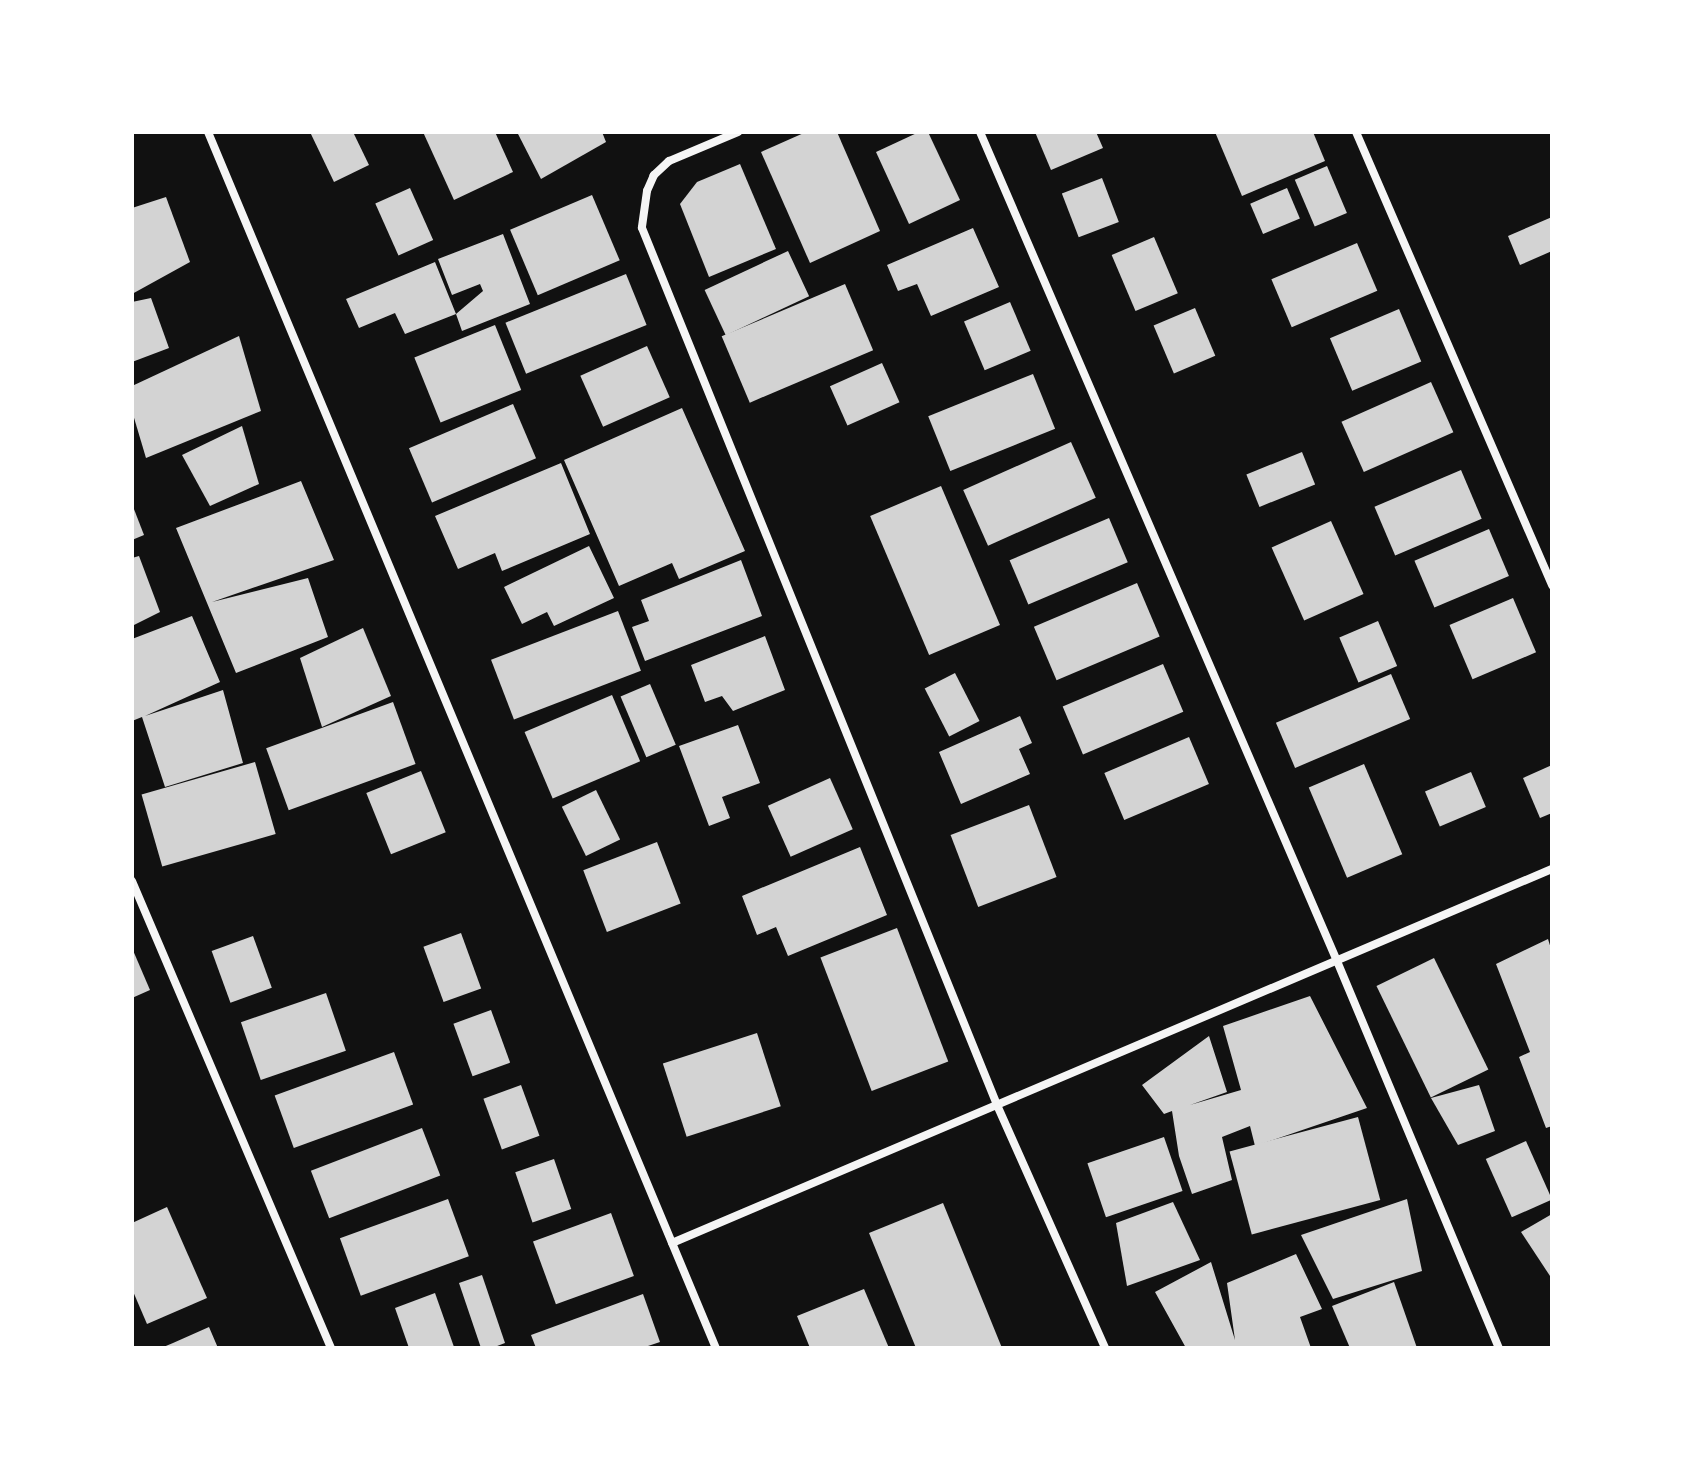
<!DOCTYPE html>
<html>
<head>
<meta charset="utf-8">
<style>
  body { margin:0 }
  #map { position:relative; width:1684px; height:1480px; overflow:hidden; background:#111; font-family:Rubik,sans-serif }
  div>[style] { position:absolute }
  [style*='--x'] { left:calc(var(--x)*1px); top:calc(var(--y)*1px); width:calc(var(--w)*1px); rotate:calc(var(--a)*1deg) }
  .building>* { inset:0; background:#d3d3d3; transform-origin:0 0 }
  .minor>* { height:8px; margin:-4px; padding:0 4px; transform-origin:4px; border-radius:4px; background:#f5f5f5 }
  span { translate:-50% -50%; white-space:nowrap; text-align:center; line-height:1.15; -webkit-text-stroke:6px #fff; paint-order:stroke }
  .frame { position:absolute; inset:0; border:134px solid #fff; pointer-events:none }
</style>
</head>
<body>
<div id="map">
  <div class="building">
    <div style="clip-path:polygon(310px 132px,353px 132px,369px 165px,334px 182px)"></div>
    <div style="clip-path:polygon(423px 132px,495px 132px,513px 172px,454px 200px)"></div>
    <div style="clip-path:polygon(517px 132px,602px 132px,606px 142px,541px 179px)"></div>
    <div style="clip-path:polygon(806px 132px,837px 132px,880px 231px,810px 263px,761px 152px)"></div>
    <div style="clip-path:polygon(919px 132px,928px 132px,960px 200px,909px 224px,876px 152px)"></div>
    <div style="clip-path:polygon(1035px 132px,1096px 132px,1103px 148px,1051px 170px)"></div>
    <div style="clip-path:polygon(1215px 132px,1313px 132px,1325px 161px,1242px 196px)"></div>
    <div style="clip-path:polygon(740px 164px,776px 249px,709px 277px,680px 204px,697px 182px)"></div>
    <div style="left:1327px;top:166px;width:51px;height:35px;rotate:67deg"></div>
    <div style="left:1102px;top:178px;width:47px;height:43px;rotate:69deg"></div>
    <div style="left:410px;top:188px;width:57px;height:38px;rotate:66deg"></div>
    <div style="left:1287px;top:188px;width:33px;height:40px;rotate:67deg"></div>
    <div style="left:592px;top:195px;width:71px;height:89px;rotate:67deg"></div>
    <div style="clip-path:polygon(166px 197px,190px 262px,132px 294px,132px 208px)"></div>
    <div style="clip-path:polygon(1552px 217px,1552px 251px,1520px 265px,1508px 236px)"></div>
    <div style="clip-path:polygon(973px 228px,999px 287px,931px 316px,917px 284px,898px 291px,887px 265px)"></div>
    <div style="clip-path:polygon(503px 234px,530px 304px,462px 331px,456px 314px,483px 291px,480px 284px,452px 295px,438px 259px)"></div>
    <div style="left:1154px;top:237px;width:61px;height:46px;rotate:67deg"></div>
    <div style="left:1357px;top:243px;width:52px;height:93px;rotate:67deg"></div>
    <div style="left:788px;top:251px;width:50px;height:92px;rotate:65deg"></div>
    <div style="clip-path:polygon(435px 262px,456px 314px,405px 334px,395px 313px,359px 328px,346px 299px)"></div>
    <div style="left:626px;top:274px;width:55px;height:130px;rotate:68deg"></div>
    <div style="left:845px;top:284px;width:72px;height:134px;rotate:67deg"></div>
    <div style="clip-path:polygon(151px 298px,169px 348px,132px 362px,132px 302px)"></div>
    <div style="left:1010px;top:302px;width:53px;height:50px;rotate:67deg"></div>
    <div style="left:1195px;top:308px;width:52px;height:45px;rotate:67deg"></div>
    <div style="left:1399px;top:309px;width:57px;height:75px;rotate:67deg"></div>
    <div style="left:495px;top:325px;width:70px;height:87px;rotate:68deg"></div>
    <div style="clip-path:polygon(239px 336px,261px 411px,146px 458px,132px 411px,132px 386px)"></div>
    <div style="left:647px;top:346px;width:56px;height:73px;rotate:66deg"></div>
    <div style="left:882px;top:363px;width:43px;height:57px;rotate:66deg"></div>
    <div style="left:1033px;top:374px;width:59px;height:113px;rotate:68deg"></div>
    <div style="left:1431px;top:382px;width:55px;height:98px;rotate:66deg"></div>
    <div style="left:513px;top:404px;width:59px;height:113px;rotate:67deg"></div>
    <div style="clip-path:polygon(682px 408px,745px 551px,679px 579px,672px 563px,619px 586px,564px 460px)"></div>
    <div style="clip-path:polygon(242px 426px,259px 484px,210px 506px,182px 455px)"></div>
    <div style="left:1071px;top:442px;width:61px;height:118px;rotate:66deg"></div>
    <div style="left:1302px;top:452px;width:35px;height:60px;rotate:68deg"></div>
    <div style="clip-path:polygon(561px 463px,590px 534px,502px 571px,495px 553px,458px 569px,435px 516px)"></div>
    <div style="left:1461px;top:470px;width:53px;height:94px;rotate:67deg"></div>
    <div style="clip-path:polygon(301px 481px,334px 560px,212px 602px,308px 578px,328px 637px,236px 673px,176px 528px)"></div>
    <div style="left:941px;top:486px;width:151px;height:77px;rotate:67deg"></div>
    <div style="clip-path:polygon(132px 504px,144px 535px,132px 540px)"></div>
    <div style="left:1109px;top:518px;width:48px;height:108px;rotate:67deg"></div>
    <div style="left:1331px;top:521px;width:80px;height:65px;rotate:66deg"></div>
    <div style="left:1489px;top:529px;width:51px;height:81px;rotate:67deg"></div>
    <div style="clip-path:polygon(589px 546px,614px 598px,554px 626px,547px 612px,522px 624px,504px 587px)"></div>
    <div style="clip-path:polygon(139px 556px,160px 612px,132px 626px,132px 558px)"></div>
    <div style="clip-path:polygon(741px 560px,762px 616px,645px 661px,632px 627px,649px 621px,641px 600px)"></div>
    <div style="left:1137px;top:583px;width:58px;height:112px;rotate:67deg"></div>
    <div style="left:1513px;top:598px;width:59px;height:69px;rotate:67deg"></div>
    <div style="left:618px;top:611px;width:64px;height:136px;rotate:69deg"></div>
    <div style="clip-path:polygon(192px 616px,220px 682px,145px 716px,223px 690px,243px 763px,165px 787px,142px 717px,132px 721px,132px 639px)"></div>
    <div style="left:1378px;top:621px;width:49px;height:42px;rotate:67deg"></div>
    <div style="clip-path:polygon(363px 628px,391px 696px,322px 727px,300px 658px)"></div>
    <div style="clip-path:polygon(765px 636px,785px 690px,733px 711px,722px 696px,705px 702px,691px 665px)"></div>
    <div style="left:1163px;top:664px;width:52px;height:109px;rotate:67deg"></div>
    <div style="left:955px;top:673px;width:54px;height:34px;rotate:63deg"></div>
    <div style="left:1391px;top:674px;width:49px;height:125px;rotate:67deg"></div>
    <div style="left:650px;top:684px;width:66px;height:32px;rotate:67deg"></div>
    <div style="left:612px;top:695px;width:72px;height:95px;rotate:67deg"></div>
    <div style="left:393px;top:702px;width:66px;height:135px;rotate:70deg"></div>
    <div style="clip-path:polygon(1020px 716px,1032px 743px,1019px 749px,1030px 774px,961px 804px,939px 752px)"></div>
    <div style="clip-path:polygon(738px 725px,760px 783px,722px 797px,730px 818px,709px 826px,679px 746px)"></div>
    <div style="left:1189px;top:737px;width:51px;height:92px;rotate:67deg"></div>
    <div style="left:255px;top:762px;width:75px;height:118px;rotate:74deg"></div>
    <div style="left:1364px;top:764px;width:98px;height:60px;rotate:67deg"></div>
    <div style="clip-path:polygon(1552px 765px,1552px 813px,1540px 818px,1523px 778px)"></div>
    <div style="left:421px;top:771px;width:66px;height:59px;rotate:68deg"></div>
    <div style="left:1471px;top:772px;width:38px;height:50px;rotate:67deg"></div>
    <div style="left:830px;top:778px;width:56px;height:68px;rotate:66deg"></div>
    <div style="left:596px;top:790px;width:55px;height:38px;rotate:64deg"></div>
    <div style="left:1029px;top:805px;width:77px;height:84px;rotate:69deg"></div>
    <div style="left:657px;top:842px;width:66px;height:79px;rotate:69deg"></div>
    <div style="clip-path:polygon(860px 847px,887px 915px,788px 956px,776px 927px,757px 935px,742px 896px)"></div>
    <div style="left:897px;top:928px;width:143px;height:82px;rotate:69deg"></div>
    <div style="left:461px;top:933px;width:59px;height:40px;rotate:70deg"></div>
    <div style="left:253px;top:936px;width:55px;height:44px;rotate:70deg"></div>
    <div style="clip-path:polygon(1548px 939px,1552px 952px,1552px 1126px,1546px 1128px,1519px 1057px,1530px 1052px,1496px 964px)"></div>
    <div style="clip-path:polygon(132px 948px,150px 990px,132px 998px)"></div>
    <div style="left:1434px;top:958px;width:124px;height:64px;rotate:64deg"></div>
    <div style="left:326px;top:993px;width:61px;height:90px;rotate:71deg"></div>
    <div style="clip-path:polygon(1310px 996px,1367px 1108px,1255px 1146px,1250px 1126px,1222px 1137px,1232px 1180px,1192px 1194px,1179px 1156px,1172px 1111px,1164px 1114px,1142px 1085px,1209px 1036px,1227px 1092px,1190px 1105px,1241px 1090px,1223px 1026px)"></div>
    <div style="left:491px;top:1010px;width:56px;height:40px;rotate:70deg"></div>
    <div style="left:757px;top:1033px;width:77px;height:99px;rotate:72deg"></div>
    <div style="left:394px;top:1052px;width:56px;height:127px;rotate:70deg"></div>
    <div style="left:521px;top:1085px;width:54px;height:40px;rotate:70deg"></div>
    <div style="clip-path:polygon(1479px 1085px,1495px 1131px,1458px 1145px,1431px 1098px)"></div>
    <div style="left:1358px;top:1117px;width:86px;height:133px;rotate:75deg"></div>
    <div style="left:422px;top:1128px;width:51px;height:119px;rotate:69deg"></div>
    <div style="left:1164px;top:1137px;width:57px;height:81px;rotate:71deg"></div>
    <div style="left:1526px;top:1141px;width:64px;height:44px;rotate:66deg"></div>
    <div style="left:554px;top:1159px;width:53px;height:41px;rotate:71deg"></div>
    <div style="left:448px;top:1199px;width:61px;height:115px;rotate:70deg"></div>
    <div style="clip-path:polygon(1407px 1199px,1422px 1271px,1333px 1299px,1301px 1235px)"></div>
    <div style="clip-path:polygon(1173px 1202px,1200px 1260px,1127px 1286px,1116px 1223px)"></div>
    <div style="clip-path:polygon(943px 1203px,1002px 1348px,916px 1348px,869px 1233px)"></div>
    <div style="clip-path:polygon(167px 1207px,207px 1298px,147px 1324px,132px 1289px,132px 1223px)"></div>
    <div style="left:611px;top:1213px;width:67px;height:83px;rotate:70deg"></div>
    <div style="clip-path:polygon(1552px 1214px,1552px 1279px,1521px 1232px)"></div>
    <div style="clip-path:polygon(1296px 1254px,1322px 1309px,1300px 1317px,1311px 1348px,1186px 1348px,1155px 1292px,1211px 1262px,1235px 1340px,1227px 1283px)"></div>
    <div style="clip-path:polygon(482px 1275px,505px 1343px,492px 1348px,481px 1348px,459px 1283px)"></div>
    <div style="clip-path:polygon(1394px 1282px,1417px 1348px,1350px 1348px,1332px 1306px)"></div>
    <div style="clip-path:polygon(864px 1289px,889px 1348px,810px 1348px,797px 1316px)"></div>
    <div style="clip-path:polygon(435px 1293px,454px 1347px,409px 1348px,395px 1308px)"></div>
    <div style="clip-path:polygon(643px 1294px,660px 1342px,642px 1348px,536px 1348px,531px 1335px)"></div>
    <div style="clip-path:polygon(209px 1327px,218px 1348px,161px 1348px,173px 1343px)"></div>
  </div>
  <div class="minor">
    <div style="--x:208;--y:132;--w:1318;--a:67.33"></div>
    <div style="--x:738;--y:132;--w:75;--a:157.2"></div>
    <div style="--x:669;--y:161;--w:21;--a:137"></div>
    <div style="--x:654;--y:175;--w:17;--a:114"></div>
    <div style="--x:647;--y:191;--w:37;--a:98"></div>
    <div style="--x:642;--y:228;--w:946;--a:67.96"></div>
    <div style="--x:997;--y:1105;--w:266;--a:66"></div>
    <div style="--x:980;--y:132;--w:903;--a:66.7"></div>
    <div style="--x:1337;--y:961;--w:420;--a:67.3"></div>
    <div style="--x:1356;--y:132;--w:494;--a:66.6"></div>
    <div style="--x:132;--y:881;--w:508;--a:66.92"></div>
    <div style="--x:672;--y:1243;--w:956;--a:-23.03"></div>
  </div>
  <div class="frame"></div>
</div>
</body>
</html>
